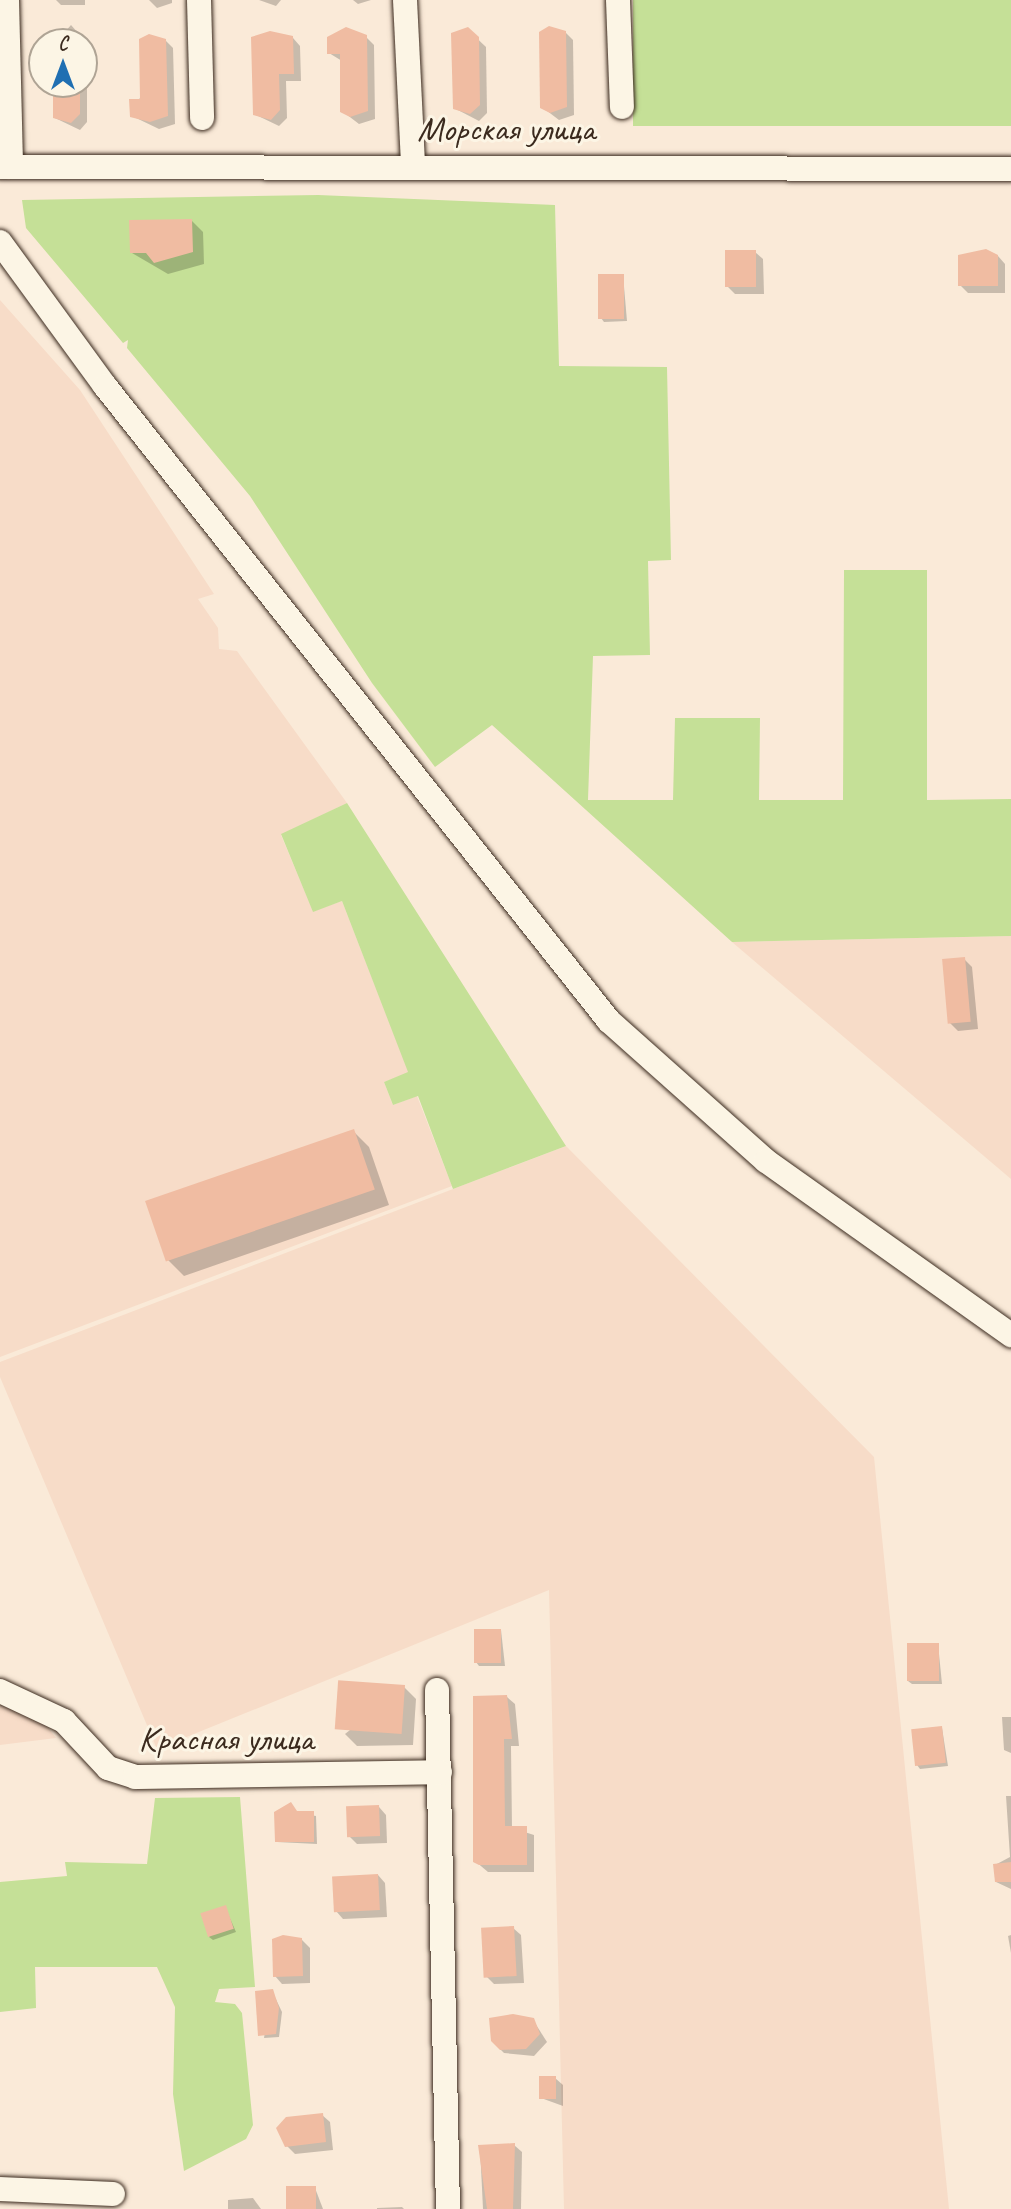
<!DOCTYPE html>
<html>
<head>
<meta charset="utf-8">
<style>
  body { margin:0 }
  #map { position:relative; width:1011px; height:2209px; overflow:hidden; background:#faead8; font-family:Caveat,sans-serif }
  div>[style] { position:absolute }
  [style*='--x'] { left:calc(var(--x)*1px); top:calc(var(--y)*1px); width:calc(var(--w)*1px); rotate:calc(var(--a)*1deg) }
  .built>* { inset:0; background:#f7dcc8 }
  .green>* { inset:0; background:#c5e097; transform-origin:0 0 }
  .shadow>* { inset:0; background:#0003 }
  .building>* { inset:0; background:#f0bca2; transform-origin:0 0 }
  .roads { filter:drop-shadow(0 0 2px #3b2a1e) drop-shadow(0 0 2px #3b2a1e) }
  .street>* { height:24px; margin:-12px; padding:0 12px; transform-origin:12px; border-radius:12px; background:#fcf5e5 }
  span { translate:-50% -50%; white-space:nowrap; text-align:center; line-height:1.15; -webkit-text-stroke:6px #fcf5e5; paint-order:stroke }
  .street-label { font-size:35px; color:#3b2a1e }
  .north { position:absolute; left:28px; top:28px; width:70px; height:70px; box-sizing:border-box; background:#fcf5e5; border:2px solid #afa495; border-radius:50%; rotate:0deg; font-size:19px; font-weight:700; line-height:28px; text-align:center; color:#3b2a1e }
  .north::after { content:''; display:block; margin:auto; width:24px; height:32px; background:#1f6fb2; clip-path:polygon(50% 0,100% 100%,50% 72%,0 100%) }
</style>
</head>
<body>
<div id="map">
  <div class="built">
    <div style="clip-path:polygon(0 300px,80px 390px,214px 594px,198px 599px,218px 628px,219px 649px,237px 651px,347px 803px,281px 835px,313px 911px,342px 901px,409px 1073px,384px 1082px,393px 1105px,417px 1096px,452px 1186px,0 1357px)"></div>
    <div style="clip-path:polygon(1011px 936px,1011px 1179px,732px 942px)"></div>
    <div style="clip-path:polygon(566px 1146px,874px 1457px,949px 2209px,564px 2209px,549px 1590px,157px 1749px,0 1377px,0 1362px)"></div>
    <div style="clip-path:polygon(0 1699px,36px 1712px,56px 1738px,0 1745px)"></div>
  </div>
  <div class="green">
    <div style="left:633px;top:0;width:378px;height:126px"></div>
    <div style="clip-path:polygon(318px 195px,555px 205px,559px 366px,667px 367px,671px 560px,648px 561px,650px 655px,593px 656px,588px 800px,673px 800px,675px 718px,760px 718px,759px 800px,843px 800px,844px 570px,927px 570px,927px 800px,1011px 799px,1011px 721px,1011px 936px,732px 942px,492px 725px,435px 767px,372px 683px,250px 496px,127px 348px,128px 340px,123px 343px,26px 228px,22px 200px)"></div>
    <div style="clip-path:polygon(347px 803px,566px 1146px,453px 1189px,418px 1096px,393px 1105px,384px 1082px,408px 1072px,342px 901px,313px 912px,281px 834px)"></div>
    <div style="clip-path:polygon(240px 1797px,255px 1987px,219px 1989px,215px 2002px,235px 2004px,242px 2013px,253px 2125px,246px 2139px,184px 2171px,173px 2094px,175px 2007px,157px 1967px,35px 1967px,36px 2008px,0 2012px,0 1882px,67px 1876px,65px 1862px,147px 1864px,155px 1798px)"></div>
  </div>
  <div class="shadow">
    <div style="clip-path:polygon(56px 0,85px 0,85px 5px,61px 5px)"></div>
    <div style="clip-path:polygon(149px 0,172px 0,172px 3px,157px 8px)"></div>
    <div style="clip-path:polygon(259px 0,281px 0,276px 6px)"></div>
    <div style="clip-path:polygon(353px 0,371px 0,358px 4px)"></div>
    <div style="clip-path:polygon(71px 25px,87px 43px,87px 122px,80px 130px,55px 118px,54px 84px,84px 84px,84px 42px,56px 42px)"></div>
    <div style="clip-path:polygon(467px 29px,486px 47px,487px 113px,479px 121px,454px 108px)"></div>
    <div style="clip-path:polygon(565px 32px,573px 40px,574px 115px,559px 120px,542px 107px)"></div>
    <div style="clip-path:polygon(366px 37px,374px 45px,375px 119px,359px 124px,342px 111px,342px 61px,329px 53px)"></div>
    <div style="clip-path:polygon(293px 38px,300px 46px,301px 81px,286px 81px,287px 118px,279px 126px,254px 114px)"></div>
    <div style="clip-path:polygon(165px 40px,173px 48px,175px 124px,159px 129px,132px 116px)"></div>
    <div style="clip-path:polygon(191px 220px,203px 232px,204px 264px,168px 274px,132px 253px)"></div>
    <div style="clip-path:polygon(755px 252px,763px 259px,764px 294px,735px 294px,727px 286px)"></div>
    <div style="clip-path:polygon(998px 256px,1005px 264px,1005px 293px,968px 293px,960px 285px)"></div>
    <div style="clip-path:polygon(623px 275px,627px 321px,604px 322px,601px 318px)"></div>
    <div style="clip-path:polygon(964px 959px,972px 967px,978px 1029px,958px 1031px,950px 1023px)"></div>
    <div style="clip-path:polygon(353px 1131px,369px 1147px,389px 1205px,184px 1276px,168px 1260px,148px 1203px)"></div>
    <div style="clip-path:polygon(501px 1630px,505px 1666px,479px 1666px,476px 1662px)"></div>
    <div style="clip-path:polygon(938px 1644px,942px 1684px,912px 1684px,908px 1681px)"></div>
    <div style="clip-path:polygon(404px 1687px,416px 1699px,413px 1745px,357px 1746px,345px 1734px)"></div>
    <div style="clip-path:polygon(507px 1697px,515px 1704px,519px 1746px,511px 1746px,512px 1828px,534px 1835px,534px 1872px,488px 1872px,475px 1861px)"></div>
    <div style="clip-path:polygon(1002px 1717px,1011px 1717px,1011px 1753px,1004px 1750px)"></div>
    <div style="clip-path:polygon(942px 1728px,948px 1766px,920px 1769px,917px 1765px)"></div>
    <div style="clip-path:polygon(1006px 1796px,1011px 1796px,1011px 1889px,996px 1882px,995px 1865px,1010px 1857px)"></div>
    <div style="clip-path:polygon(379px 1807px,386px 1815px,387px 1843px,357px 1844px,349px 1836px)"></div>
    <div style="clip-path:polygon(298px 1813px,316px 1816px,317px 1844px,277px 1842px)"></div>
    <div style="clip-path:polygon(378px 1875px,385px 1883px,387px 1917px,343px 1919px,336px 1911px)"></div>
    <div style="clip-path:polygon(225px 1907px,236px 1932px,213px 1940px,209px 1937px)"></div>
    <div style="clip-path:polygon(513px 1928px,521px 1935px,524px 1983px,494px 1984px,486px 1976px)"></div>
    <div style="clip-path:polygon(1011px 1935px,1011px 1953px,1008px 1936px)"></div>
    <div style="clip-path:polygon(302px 1940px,310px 1948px,310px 1983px,282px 1984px,275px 1976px)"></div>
    <div style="clip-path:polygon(272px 1991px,282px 2012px,279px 2037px,264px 2038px)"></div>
    <div style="clip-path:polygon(533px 2020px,547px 2042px,534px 2056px,504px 2053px,496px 2045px)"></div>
    <div style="clip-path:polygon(555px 2078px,563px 2085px,563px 2106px,541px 2098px)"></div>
    <div style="clip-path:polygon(322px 2115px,330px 2122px,333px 2150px,295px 2154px,287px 2146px)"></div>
    <div style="clip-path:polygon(514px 2145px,522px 2152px,521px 2209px,483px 2209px,480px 2147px)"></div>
    <div style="clip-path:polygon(315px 2188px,323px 2209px,289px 2209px)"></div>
    <div style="clip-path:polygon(253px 2198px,261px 2209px,228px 2209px,228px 2200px)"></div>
    <div style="clip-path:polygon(402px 2207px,404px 2209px,377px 2209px,377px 2208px)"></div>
  </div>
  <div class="building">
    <div style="clip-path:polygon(549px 26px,566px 31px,567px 107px,550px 113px,540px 108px,539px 32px)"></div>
    <div style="clip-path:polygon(346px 27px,367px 35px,368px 111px,350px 117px,340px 112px,340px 54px,327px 54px,327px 37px)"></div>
    <div style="clip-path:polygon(468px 27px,479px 37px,480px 105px,470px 114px,453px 109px,451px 33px)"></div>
    <div style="clip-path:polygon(270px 31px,293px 36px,294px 74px,279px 74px,280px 110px,271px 120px,253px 115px,251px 37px)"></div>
    <div style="clip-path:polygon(149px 34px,166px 39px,168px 116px,150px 122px,130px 117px,129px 99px,140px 99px,139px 39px)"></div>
    <div style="clip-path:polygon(53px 84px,80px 84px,80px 114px,71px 123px,53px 118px)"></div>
    <div style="clip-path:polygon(192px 219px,193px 252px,154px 263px,146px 253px,130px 253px,129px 220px)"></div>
    <div style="clip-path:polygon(986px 249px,998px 255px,998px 286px,958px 286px,958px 255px)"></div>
    <div style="left:725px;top:250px;width:31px;height:37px"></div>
    <div style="left:598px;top:274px;width:26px;height:45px"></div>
    <div style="left:965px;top:957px;width:65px;height:23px;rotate:85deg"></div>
    <div style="left:354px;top:1129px;width:64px;height:221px;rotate:71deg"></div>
    <div style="left:474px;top:1629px;width:27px;height:34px"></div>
    <div style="left:907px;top:1643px;width:32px;height:38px"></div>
    <div style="left:405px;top:1685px;width:49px;height:67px;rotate:94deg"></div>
    <div style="clip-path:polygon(507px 1695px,512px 1739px,504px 1739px,505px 1826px,527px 1826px,527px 1865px,479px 1865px,473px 1862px,473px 1696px)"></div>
    <div style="left:942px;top:1726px;width:37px;height:31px;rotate:84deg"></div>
    <div style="clip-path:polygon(291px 1802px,297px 1811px,314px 1811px,314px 1842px,275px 1842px,274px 1812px)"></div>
    <div style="left:379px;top:1805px;width:31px;height:33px;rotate:88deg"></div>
    <div style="clip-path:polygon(1011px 1862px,1011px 1882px,995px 1882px,993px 1864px)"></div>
    <div style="left:378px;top:1874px;width:36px;height:46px;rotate:87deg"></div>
    <div style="left:226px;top:1905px;width:25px;height:27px;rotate:72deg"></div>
    <div style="left:514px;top:1926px;width:50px;height:33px;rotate:87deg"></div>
    <div style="clip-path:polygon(283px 1935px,302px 1938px,303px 1976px,273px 1977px,272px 1939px)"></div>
    <div style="clip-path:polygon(273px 1989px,279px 2008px,276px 2034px,258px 2036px,255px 1991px)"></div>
    <div style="clip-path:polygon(513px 2014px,534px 2018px,540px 2034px,526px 2049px,500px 2050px,491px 2041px,489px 2018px)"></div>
    <div style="left:539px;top:2076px;width:17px;height:23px"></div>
    <div style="clip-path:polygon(323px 2113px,326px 2142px,285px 2147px,276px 2128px,286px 2117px)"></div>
    <div style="clip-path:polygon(515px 2143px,513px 2209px,487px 2209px,478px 2145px)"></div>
    <div style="left:316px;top:2186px;width:23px;height:30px;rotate:90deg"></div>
  </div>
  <div class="roads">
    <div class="street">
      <div style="--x:7;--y:0;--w:167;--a:88.6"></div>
      <div style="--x:199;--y:0;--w:118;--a:88.5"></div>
      <div style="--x:405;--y:0;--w:163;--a:87.2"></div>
      <div style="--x:618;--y:0;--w:107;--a:87.9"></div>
      <div style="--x:0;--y:167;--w:1011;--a:0.11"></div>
      <div style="--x:0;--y:242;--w:178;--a:53.9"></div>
      <div style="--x:105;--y:386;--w:811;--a:51.56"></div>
      <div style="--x:609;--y:1021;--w:210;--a:41.7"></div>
      <div style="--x:766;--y:1161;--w:301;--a:35.4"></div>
      <div style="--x:437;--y:1690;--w:519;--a:88.79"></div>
      <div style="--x:0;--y:1691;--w:71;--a:25.1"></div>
      <div style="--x:64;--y:1721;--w:64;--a:46.9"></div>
      <div style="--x:108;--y:1768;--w:28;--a:18"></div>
      <div style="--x:135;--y:1777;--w:305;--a:-0.9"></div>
      <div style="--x:0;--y:2189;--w:113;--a:2.5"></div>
    </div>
  </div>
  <div class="street-label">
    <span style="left:506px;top:129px">Морская улица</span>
    <span style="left:226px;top:1739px">Красная улица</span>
  </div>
  <div class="north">С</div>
</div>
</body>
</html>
